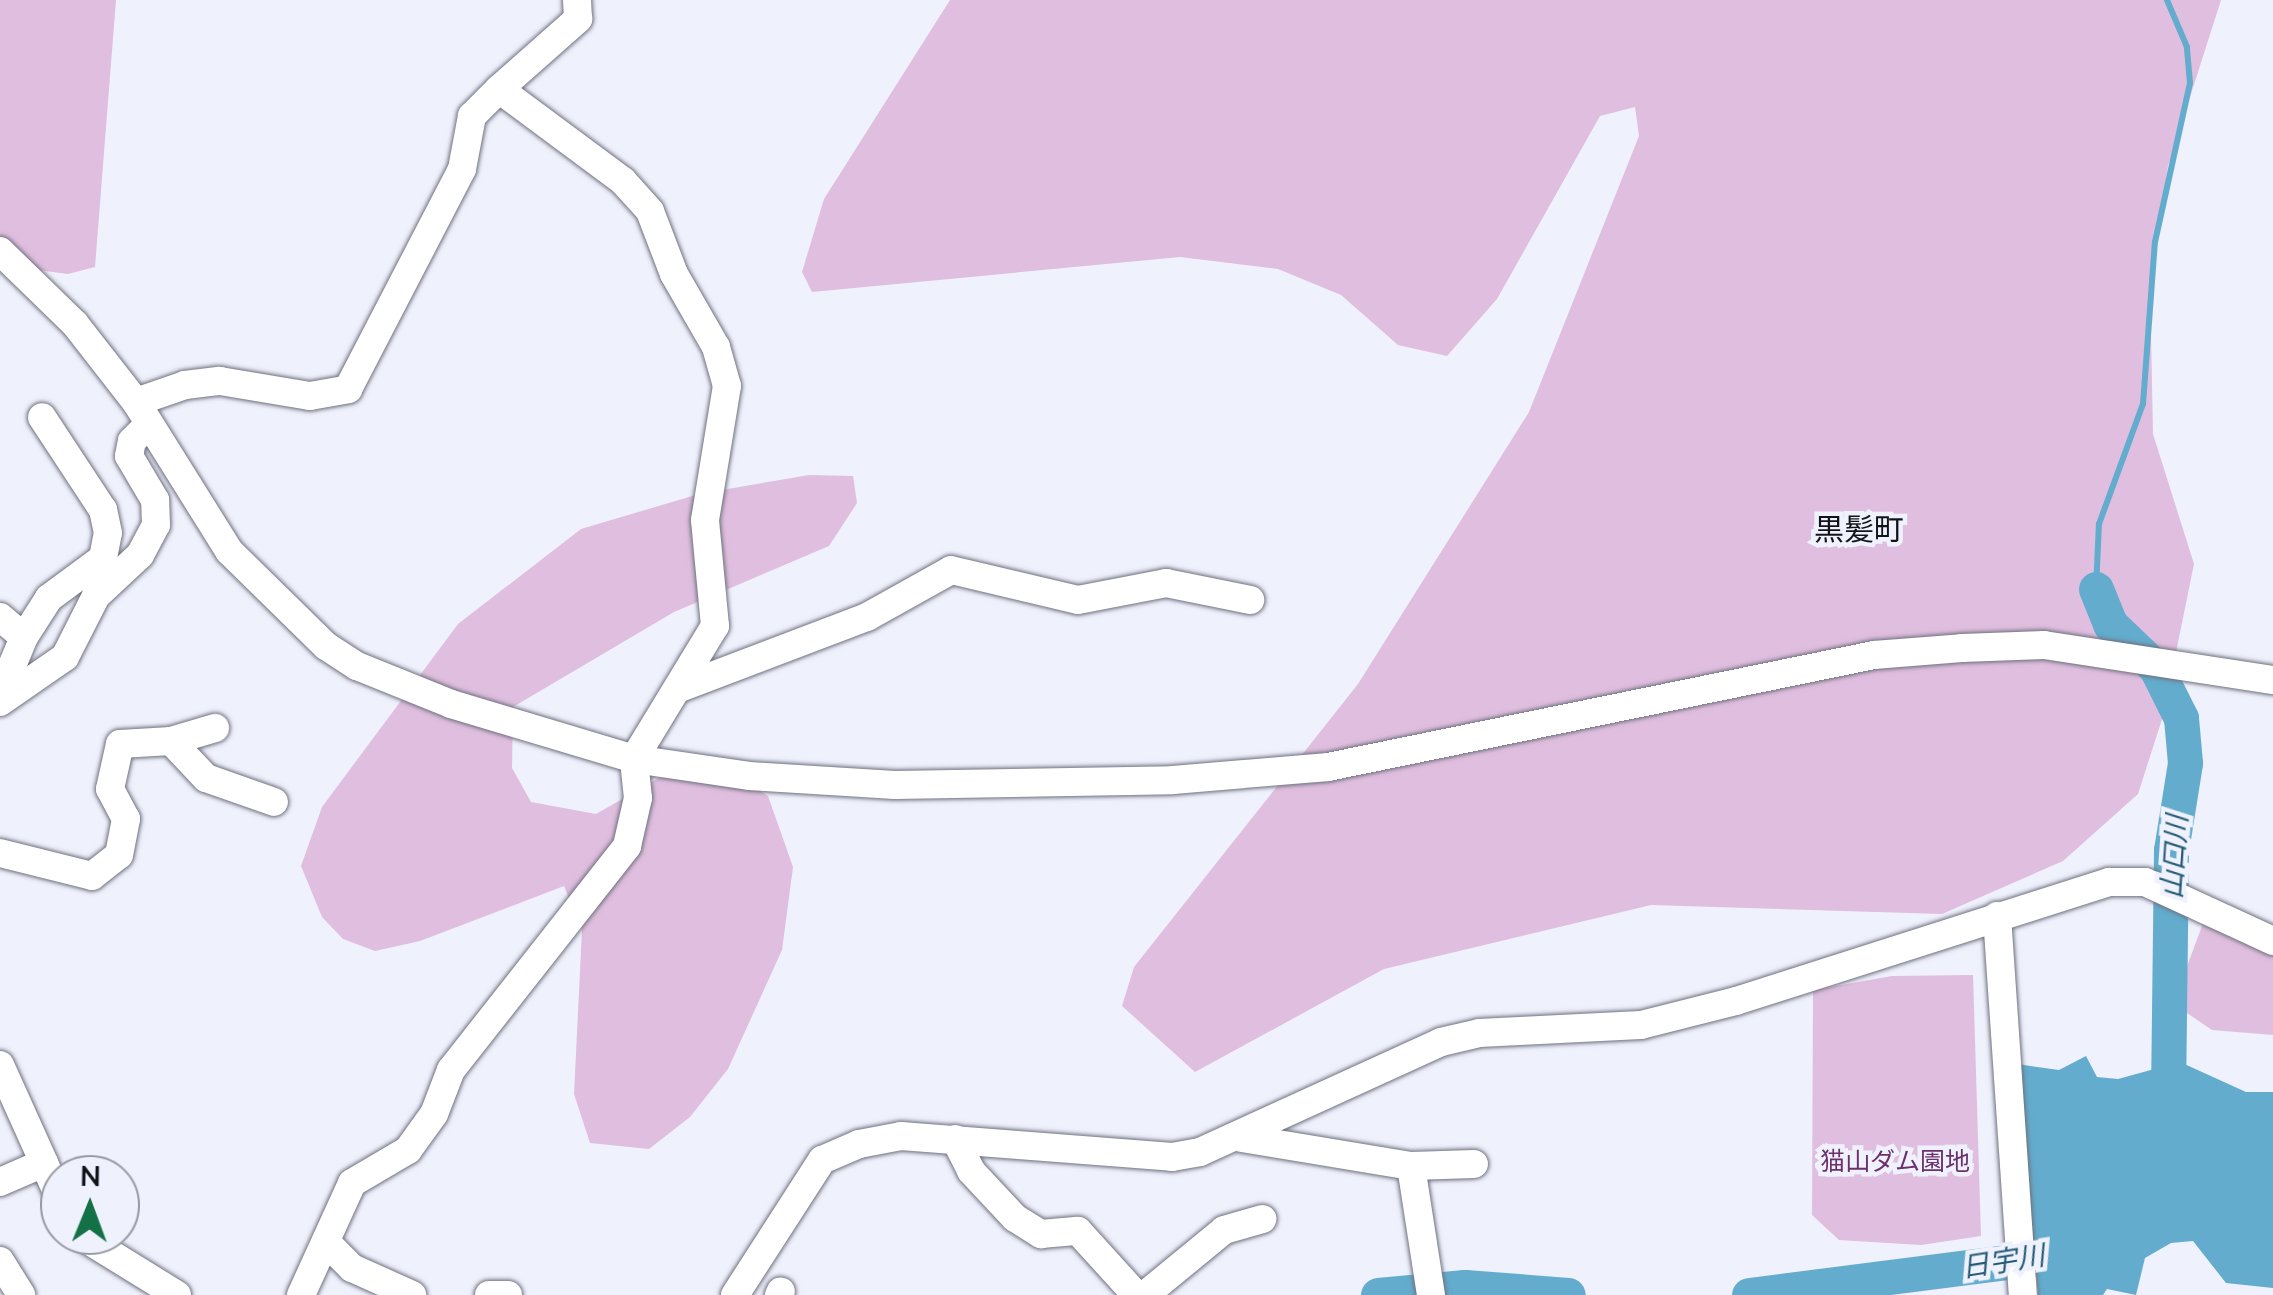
<!DOCTYPE html>
<html>
<head>
<meta charset="utf-8">
<style>
  body { margin:0 }
  #map { position:relative; width:2273px; height:1295px; overflow:hidden; background:#eff1fd; font-family:"Nunito Sans","Noto Sans JP",sans-serif }
  div>[style] { position:absolute }
  [style*='--x'] { left:calc(var(--x)*1px); top:calc(var(--y)*1px); width:calc(var(--w)*1px); rotate:calc(var(--a)*1deg) }
  .green>* { inset:0; background:#e0bedf }
  .water>* { inset:0; background:#63accd }
  .stream>* { height:6px; margin:-3px; padding:0 3px; transform-origin:3px; border-radius:3px; background:#63accd }
  .river>* { height:35px; margin:-17.5px; padding:0 17.5px; transform-origin:17.5px; border-radius:17.5px; background:#63accd }
  .roads { filter:drop-shadow(0 0 2px #6e717e) drop-shadow(0 0 2px #6e717e) }
  .minor>* { height:28px; margin:-14px; padding:0 14px; transform-origin:14px; border-radius:14px; background:#fff }
  span { translate:-50% -50%; white-space:nowrap; text-align:center; line-height:1.15; -webkit-text-stroke:9px #eff1fd; paint-order:stroke }
  .park-label { font-size:25px; color:#6c306d }
  .water-label { font-size:28px; color:#235b74; font-style:italic }
  .quarter-label { font-size:30px; color:#121318 }
  .north { position:absolute; left:40px; top:1155px; width:100px; height:100px; box-sizing:border-box; background:#eff1fd; border:2px solid #9798a1; border-radius:50%; rotate:1deg; font-size:28px; font-weight:700; line-height:40px; text-align:center; color:#121318 }
  .north::after { content:''; display:block; margin:auto; width:35px; height:45px; background:#147045; clip-path:polygon(50% 0,100% 100%,50% 72%,0 100%) }
</style>
</head>
<body>
<div id="map">
  <div class="green">
    <div style="clip-path:polygon(0 0,116px 0,95px 267px,68px 274px,0 265px)"></div>
    <div style="clip-path:polygon(950px 0,2221px 0,2168px 166px,2150px 284px,2153px 434px,2194px 564px,2163px 716px,2138px 794px,2063px 861px,1942px 914px,1651px 905px,1384px 969px,1195px 1072px,1122px 1006px,1134px 967px,1358px 684px,1529px 412px,1639px 136px,1635px 107px,1600px 116px,1497px 299px,1447px 356px,1398px 345px,1341px 295px,1278px 269px,1180px 257px,812px 292px,802px 272px,824px 199px)"></div>
    <div style="clip-path:polygon(809px 475px,853px 476px,857px 503px,829px 546px,674px 612px,513px 707px,512px 768px,531px 802px,596px 814px,659px 778px,725px 769px,768px 796px,793px 867px,782px 950px,728px 1069px,690px 1117px,649px 1149px,590px 1143px,574px 1094px,582px 930px,564px 886px,420px 941px,375px 951px,343px 939px,322px 917px,301px 866px,322px 807px,458px 624px,581px 529px,699px 494px)"></div>
    <div style="clip-path:polygon(2205px 918px,2273px 952px,2273px 1035px,2212px 1030px,2184px 1011px,2180px 985px)"></div>
    <div style="clip-path:polygon(1973px 975px,1981px 1236px,1921px 1245px,1839px 1240px,1812px 1215px,1813px 990px,1892px 976px)"></div>
  </div>
  <div class="water">
    <div style="clip-path:polygon(2086px 1056px,2097px 1077px,2118px 1079px,2180px 1062px,2246px 1092px,2273px 1092px,2273px 1288px,2226px 1283px,2193px 1241px,2171px 1243px,2145px 1258px,2136px 1295px,2107px 1289px,2103px 1295px,2038px 1295px,2017px 1064px,2059px 1070px)"></div>
  </div>
  <div class="stream">
    <div style="--x:2096;--y:589;--w:65;--a:-87.4"></div>
    <div style="--x:2099;--y:524;--w:128;--a:-69.9"></div>
    <div style="--x:2143;--y:404;--w:162;--a:-85.8"></div>
    <div style="--x:2155;--y:242;--w:163;--a:-77.6"></div>
    <div style="--x:2190;--y:83;--w:36;--a:-95"></div>
    <div style="--x:2187;--y:47;--w:51;--a:-113.1"></div>
  </div>
  <div class="river">
    <div style="--x:2096;--y:589;--w:38;--a:68"></div>
    <div style="--x:2110;--y:624;--w:64;--a:43.7"></div>
    <div style="--x:2156;--y:668;--w:56;--a:63.4"></div>
    <div style="--x:2181;--y:718;--w:45;--a:84.9"></div>
    <div style="--x:2185;--y:763;--w:88;--a:99.1"></div>
    <div style="--x:2171;--y:850;--w:263;--a:90.7"></div>
    <div style="--x:1378;--y:1295;--w:87;--a:-5.3"></div>
    <div style="--x:1465;--y:1287;--w:103;--a:4.4"></div>
    <div style="--x:1749;--y:1295;--w:308;--a:-7.3"></div>
  </div>
  <div class="roads">
    <div class="minor">
      <div style="--x:0;--y:251;--w:105;--a:44.2"></div>
      <div style="--x:75;--y:324;--w:99;--a:52"></div>
      <div style="--x:136;--y:402;--w:176;--a:58"></div>
      <div style="--x:229;--y:551;--w:136;--a:44.4"></div>
      <div style="--x:326;--y:646;--w:37;--a:33"></div>
      <div style="--x:357;--y:666;--w:101;--a:22"></div>
      <div style="--x:451;--y:704;--w:191;--a:16.7"></div>
      <div style="--x:634;--y:759;--w:116;--a:8.4"></div>
      <div style="--x:749;--y:776;--w:146;--a:3.5"></div>
      <div style="--x:895;--y:785;--w:278;--a:-1"></div>
      <div style="--x:1173;--y:780;--w:156;--a:-4.8"></div>
      <div style="--x:1328;--y:767;--w:557;--a:-11.59"></div>
      <div style="--x:1874;--y:655;--w:88;--a:-4.5"></div>
      <div style="--x:1962;--y:648;--w:82;--a:-2.1"></div>
      <div style="--x:2044;--y:645;--w:232;--a:8.7"></div>
      <div style="--x:136;--y:402;--w:52;--a:-19.1"></div>
      <div style="--x:185;--y:385;--w:35;--a:-7"></div>
      <div style="--x:220;--y:381;--w:91;--a:9.5"></div>
      <div style="--x:310;--y:396;--w:39;--a:-10"></div>
      <div style="--x:348;--y:389;--w:248;--a:-62.6"></div>
      <div style="--x:462;--y:169;--w:54;--a:-79.3"></div>
      <div style="--x:472;--y:116;--w:38;--a:-45"></div>
      <div style="--x:0;--y:617;--w:31;--a:40"></div>
      <div style="--x:24;--y:637;--w:63;--a:112.5"></div>
      <div style="--x:24;--y:637;--w:46;--a:-57.3"></div>
      <div style="--x:49;--y:598;--w:67;--a:-36.5"></div>
      <div style="--x:103;--y:558;--w:25;--a:-79"></div>
      <div style="--x:108;--y:533;--w:24;--a:-102"></div>
      <div style="--x:103;--y:510;--w:111;--a:-123.3"></div>
      <div style="--x:680;--y:688;--w:200;--a:-20.8"></div>
      <div style="--x:867;--y:617;--w:96;--a:-29.2"></div>
      <div style="--x:951;--y:570;--w:130;--a:13.3"></div>
      <div style="--x:1078;--y:600;--w:90;--a:-10.9"></div>
      <div style="--x:1166;--y:583;--w:86;--a:11.4"></div>
      <div style="--x:0;--y:702;--w:79;--a:-34.7"></div>
      <div style="--x:65;--y:657;--w:68;--a:-63.1"></div>
      <div style="--x:96;--y:596;--w:60;--a:-43"></div>
      <div style="--x:140;--y:555;--w:34;--a:-62"></div>
      <div style="--x:156;--y:525;--w:25;--a:-92"></div>
      <div style="--x:155;--y:500;--w:51;--a:-120.6"></div>
      <div style="--x:129;--y:456;--w:15;--a:-79"></div>
      <div style="--x:132;--y:441;--w:24;--a:-45"></div>
      <div style="--x:171;--y:741;--w:46;--a:-16.5"></div>
      <div style="--x:0;--y:853;--w:95;--a:14"></div>
      <div style="--x:92;--y:876;--w:34;--a:-38"></div>
      <div style="--x:119;--y:855;--w:37;--a:-79"></div>
      <div style="--x:126;--y:819;--w:34;--a:-118"></div>
      <div style="--x:110;--y:789;--w:46;--a:-77.5"></div>
      <div style="--x:120;--y:744;--w:51;--a:-3.4"></div>
      <div style="--x:171;--y:741;--w:51;--a:46.6"></div>
      <div style="--x:206;--y:778;--w:72;--a:19.4"></div>
      <div style="--x:1997;--y:916;--w:380;--a:86.1"></div>
      <div style="--x:0;--y:1065;--w:107;--a:65.8"></div>
      <div style="--x:1242;--y:1138;--w:171;--a:9.4"></div>
      <div style="--x:1411;--y:1166;--w:131;--a:81.2"></div>
      <div style="--x:955;--y:1139;--w:36;--a:63"></div>
      <div style="--x:971;--y:1171;--w:64;--a:46.9"></div>
      <div style="--x:1015;--y:1218;--w:31;--a:32"></div>
      <div style="--x:1041;--y:1234;--w:37;--a:-5"></div>
      <div style="--x:1078;--y:1231;--w:86;--a:47.8"></div>
      <div style="--x:1411;--y:1166;--w:63;--a:-1.8"></div>
      <div style="--x:0;--y:1182;--w:48;--a:-23.4"></div>
      <div style="--x:44;--y:1163;--w:39;--a:66"></div>
      <div style="--x:80;--y:1235;--w:114;--a:31.7"></div>
      <div style="--x:328;--y:1244;--w:34;--a:45"></div>
      <div style="--x:352;--y:1268;--w:66;--a:24.2"></div>
      <div style="--x:0;--y:1261;--w:40;--a:58"></div>
      <div style="--x:301;--y:1295;--w:123;--a:-65.5"></div>
      <div style="--x:352;--y:1183;--w:65;--a:-30.5"></div>
      <div style="--x:408;--y:1150;--w:44;--a:-54.2"></div>
      <div style="--x:434;--y:1114;--w:47;--a:-68.9"></div>
      <div style="--x:451;--y:1070;--w:285;--a:-51.8"></div>
      <div style="--x:627;--y:846;--w:49;--a:-77.1"></div>
      <div style="--x:638;--y:798;--w:39;--a:-96"></div>
      <div style="--x:634;--y:759;--w:156;--a:-58.7"></div>
      <div style="--x:715;--y:626;--w:106;--a:-95.4"></div>
      <div style="--x:705;--y:520;--w:136;--a:-80.7"></div>
      <div style="--x:727;--y:386;--w:41;--a:-105.8"></div>
      <div style="--x:716;--y:347;--w:84;--a:-119.9"></div>
      <div style="--x:674;--y:274;--w:67;--a:-110.9"></div>
      <div style="--x:650;--y:211;--w:40;--a:-132"></div>
      <div style="--x:623;--y:181;--w:154;--a:-143.4"></div>
      <div style="--x:499;--y:89;--w:106;--a:-41.5"></div>
      <div style="--x:578;--y:19;--w:19;--a:-93"></div>
      <div style="--x:489;--y:1295;--w:19;--a:0"></div>
      <div style="--x:735;--y:1295;--w:161;--a:-57.2"></div>
      <div style="--x:822;--y:1160;--w:40;--a:-23.4"></div>
      <div style="--x:859;--y:1144;--w:43;--a:-10.8"></div>
      <div style="--x:901;--y:1136;--w:272;--a:4.4"></div>
      <div style="--x:1172;--y:1157;--w:28;--a:-10"></div>
      <div style="--x:1200;--y:1152;--w:265;--a:-24.5"></div>
      <div style="--x:1441;--y:1042;--w:39;--a:-13"></div>
      <div style="--x:1479;--y:1033;--w:162;--a:-2.8"></div>
      <div style="--x:1641;--y:1025;--w:98;--a:-14.2"></div>
      <div style="--x:1736;--y:1001;--w:392;--a:-17.7"></div>
      <div style="--x:2109;--y:882;--w:36;--a:0"></div>
      <div style="--x:2145;--y:882;--w:141;--a:24.7"></div>
      <div style="--x:779;--y:1295;--w:4;--a:-63"></div>
      <div style="--x:1145;--y:1295;--w:102;--a:-39.4"></div>
      <div style="--x:1224;--y:1230;--w:40;--a:-16"></div>
    </div>
  </div>
  <div class="park-label">
    <span style="left:1895px;top:1162px">猫山ダム園地</span>
  </div>
  <div class="water-label">
    <span style="left:2175px;top:857px;rotate:-86deg">山口川</span>
    <span style="left:2003px;top:1262px;rotate:-9deg">日宇川</span>
  </div>
  <div class="quarter-label">
    <span style="left:1859px;top:531px">黒髪町</span>
  </div>
  <div class="north">N</div>
</div>
</body>
</html>
